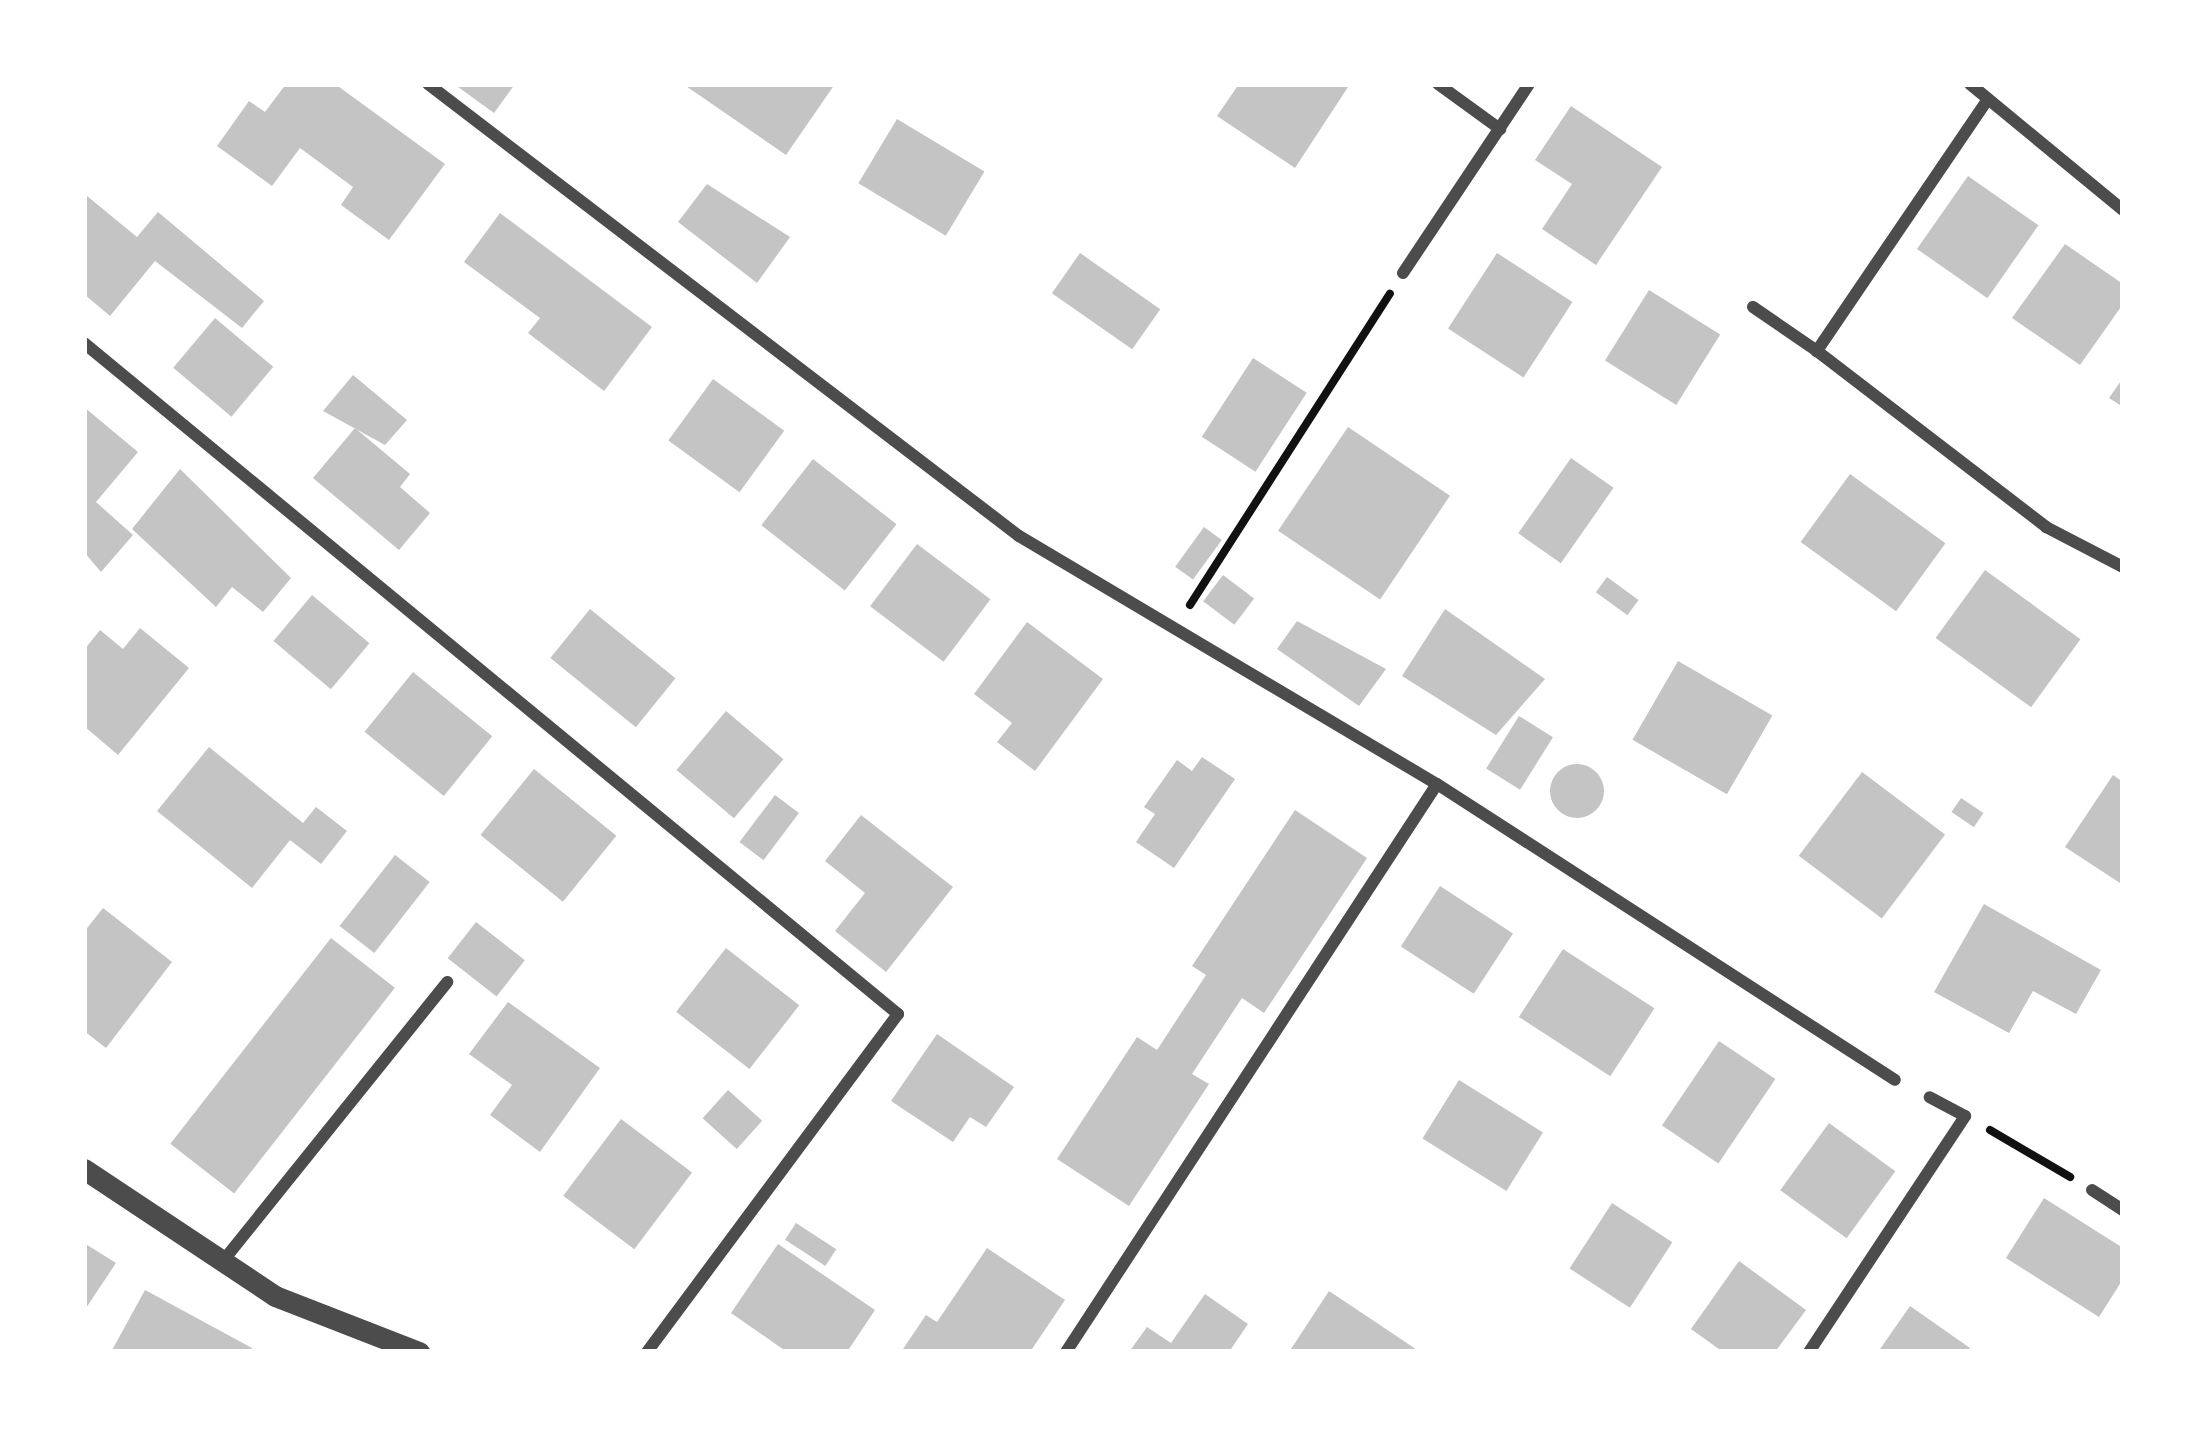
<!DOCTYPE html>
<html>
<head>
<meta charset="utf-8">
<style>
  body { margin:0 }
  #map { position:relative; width:2207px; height:1436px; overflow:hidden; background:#fff; font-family:Mulish,sans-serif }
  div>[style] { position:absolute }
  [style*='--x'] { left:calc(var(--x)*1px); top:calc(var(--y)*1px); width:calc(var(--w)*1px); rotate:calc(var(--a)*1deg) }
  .building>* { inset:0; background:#c4c4c4; transform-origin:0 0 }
  .round { border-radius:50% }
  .path>* { height:8px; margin:-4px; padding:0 4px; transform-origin:4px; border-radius:4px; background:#111 }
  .minor>* { height:12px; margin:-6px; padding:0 6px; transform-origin:6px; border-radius:6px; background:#4c4c4c }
  .tertiary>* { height:21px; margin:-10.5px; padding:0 10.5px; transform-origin:10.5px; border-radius:10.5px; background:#4c4c4c }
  span { translate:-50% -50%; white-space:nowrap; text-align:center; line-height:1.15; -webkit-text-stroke:12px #fff; paint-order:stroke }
  .frame { position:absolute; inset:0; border:87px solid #fff; pointer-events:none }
</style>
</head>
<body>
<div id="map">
  <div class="building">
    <div style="clip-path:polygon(286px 84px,335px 84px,445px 164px,389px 240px,341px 205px,353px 187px,300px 148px,272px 186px,217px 146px,249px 101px,265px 112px)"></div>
    <div style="clip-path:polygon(454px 84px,515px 84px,494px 113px)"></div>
    <div style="clip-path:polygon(683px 84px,835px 84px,786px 155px)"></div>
    <div style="clip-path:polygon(1239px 84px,1350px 84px,1295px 168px,1217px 116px)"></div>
    <div style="clip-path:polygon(1571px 106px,1662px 167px,1596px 265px,1542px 229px,1572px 184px,1535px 160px)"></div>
    <div style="left:897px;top:119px;width:102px;height:75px;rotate:31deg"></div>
    <div style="left:1968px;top:176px;width:86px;height:89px;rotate:35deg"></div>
    <div style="clip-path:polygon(707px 184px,790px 237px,757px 283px,678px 222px)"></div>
    <div style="clip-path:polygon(87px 196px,137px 237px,158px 212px,264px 301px,242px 328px,155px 261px,110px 316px,84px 294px)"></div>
    <div style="clip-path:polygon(500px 213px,652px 327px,604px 391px,528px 333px,540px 318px,464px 262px)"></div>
    <div style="clip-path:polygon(2065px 244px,2123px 284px,2123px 304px,2080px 365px,2012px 318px)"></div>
    <div style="left:1080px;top:253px;width:98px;height:49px;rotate:35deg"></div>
    <div style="left:1497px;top:253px;width:90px;height:90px;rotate:33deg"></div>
    <div style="left:1649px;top:290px;width:84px;height:83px;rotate:32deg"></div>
    <div style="left:215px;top:318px;width:76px;height:65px;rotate:40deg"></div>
    <div style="left:1253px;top:358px;width:64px;height:94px;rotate:33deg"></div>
    <div style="clip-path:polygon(353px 375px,407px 420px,385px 445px,323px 411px)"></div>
    <div style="clip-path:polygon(2123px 378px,2123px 407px,2109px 398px)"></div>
    <div style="left:713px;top:379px;width:88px;height:76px;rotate:36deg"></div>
    <div style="clip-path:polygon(84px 407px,138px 452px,96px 502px,133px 535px,101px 572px,84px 552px)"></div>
    <div style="left:1348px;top:427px;width:123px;height:125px;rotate:34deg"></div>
    <div style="clip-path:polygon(355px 428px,410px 474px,400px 487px,430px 513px,399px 550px,313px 478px)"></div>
    <div style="left:1571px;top:458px;width:52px;height:92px;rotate:35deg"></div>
    <div style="left:813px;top:459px;width:106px;height:84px;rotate:38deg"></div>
    <div style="clip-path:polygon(180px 469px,291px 578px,263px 612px,232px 587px,216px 607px,132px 529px)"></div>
    <div style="left:1850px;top:474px;width:118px;height:84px;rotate:36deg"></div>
    <div style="left:1204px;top:527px;width:22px;height:49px;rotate:36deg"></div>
    <div style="left:917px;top:544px;width:92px;height:78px;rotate:37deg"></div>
    <div style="left:1985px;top:570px;width:118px;height:84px;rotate:36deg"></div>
    <div style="left:1223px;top:575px;width:39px;height:33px;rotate:37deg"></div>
    <div style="left:1607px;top:577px;width:39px;height:19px;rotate:36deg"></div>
    <div style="left:312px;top:595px;width:75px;height:60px;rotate:40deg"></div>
    <div style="left:590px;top:609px;width:110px;height:63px;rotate:39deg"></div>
    <div style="clip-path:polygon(1445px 609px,1545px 679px,1496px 735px,1402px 676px)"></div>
    <div style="clip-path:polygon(1297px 621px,1386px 669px,1359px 706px,1277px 649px)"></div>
    <div style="clip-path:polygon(1027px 622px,1103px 679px,1035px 771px,997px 742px,1012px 723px,974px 694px)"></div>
    <div style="clip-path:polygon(140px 628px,189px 668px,118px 755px,84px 726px,84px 650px,100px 630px,123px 649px)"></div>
    <div style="left:1678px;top:661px;width:109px;height:91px;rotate:30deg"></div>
    <div style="left:413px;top:672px;width:102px;height:77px;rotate:39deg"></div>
    <div style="left:726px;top:711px;width:75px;height:77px;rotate:40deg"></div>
    <div style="left:1519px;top:716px;width:40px;height:62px;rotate:32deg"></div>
    <div style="clip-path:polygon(209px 747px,303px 823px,316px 807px,347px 831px,321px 864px,290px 840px,252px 888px,157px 811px)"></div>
    <div style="clip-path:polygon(1202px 757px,1235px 779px,1174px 868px,1136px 842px,1155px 814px,1144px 807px,1177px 760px,1192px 771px)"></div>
    <div class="round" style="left:1550px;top:764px;width:54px;height:54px"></div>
    <div style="left:534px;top:769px;width:106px;height:85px;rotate:39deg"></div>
    <div style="left:1862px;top:772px;width:104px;height:105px;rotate:37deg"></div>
    <div style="clip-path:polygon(2113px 775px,2123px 782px,2123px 885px,2065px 847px)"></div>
    <div style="left:775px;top:795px;width:30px;height:59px;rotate:37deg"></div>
    <div style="left:1961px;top:798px;width:27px;height:17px;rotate:34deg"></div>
    <div style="clip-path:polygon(1295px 810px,1367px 858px,1264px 1013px,1242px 998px,1192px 1074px,1209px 1084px,1129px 1206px,1057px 1159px,1137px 1037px,1157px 1050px,1206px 975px,1192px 966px)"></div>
    <div style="clip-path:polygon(861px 815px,953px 887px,886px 972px,835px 931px,865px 893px,825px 861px)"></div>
    <div style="left:395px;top:855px;width:44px;height:90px;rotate:38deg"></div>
    <div style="left:1440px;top:886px;width:87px;height:72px;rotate:33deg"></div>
    <div style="clip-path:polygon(1984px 904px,2101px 970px,2076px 1014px,2033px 991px,2009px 1033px,1934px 992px)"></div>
    <div style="clip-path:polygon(103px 908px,172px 962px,106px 1048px,84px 1031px,84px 932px)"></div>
    <div style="left:476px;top:922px;width:62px;height:46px;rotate:38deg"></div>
    <div style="left:331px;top:938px;width:81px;height:261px;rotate:38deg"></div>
    <div style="left:726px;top:948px;width:93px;height:81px;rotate:38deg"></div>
    <div style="left:1563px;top:949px;width:109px;height:81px;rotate:33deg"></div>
    <div style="clip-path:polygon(508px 1002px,600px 1068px,540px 1152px,490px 1115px,512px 1085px,469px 1054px)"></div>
    <div style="clip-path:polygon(937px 1034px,1014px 1087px,986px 1127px,970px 1117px,953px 1142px,891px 1101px)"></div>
    <div style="left:1719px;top:1041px;width:68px;height:102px;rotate:34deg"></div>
    <div style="left:1459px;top:1080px;width:99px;height:69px;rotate:32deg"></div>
    <div style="left:728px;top:1090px;width:46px;height:38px;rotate:42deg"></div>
    <div style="left:621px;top:1119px;width:89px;height:96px;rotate:37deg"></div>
    <div style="left:1829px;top:1123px;width:82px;height:83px;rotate:36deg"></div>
    <div style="clip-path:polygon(2044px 1198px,2123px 1248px,2123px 1279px,2099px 1317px,2006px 1258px)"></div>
    <div style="left:1612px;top:1203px;width:72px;height:78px;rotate:33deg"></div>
    <div style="left:796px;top:1223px;width:48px;height:20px;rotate:33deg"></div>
    <div style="clip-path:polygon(84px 1243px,116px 1263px,84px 1311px)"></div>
    <div style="clip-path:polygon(778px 1244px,875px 1310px,847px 1352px,787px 1352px,731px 1313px)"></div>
    <div style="clip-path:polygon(987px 1248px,1065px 1300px,1030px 1352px,901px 1352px,926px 1315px,937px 1322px)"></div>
    <div style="clip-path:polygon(1739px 1261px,1806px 1310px,1775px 1352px,1723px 1352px,1691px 1329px)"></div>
    <div style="clip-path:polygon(145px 1290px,252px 1348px,249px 1352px,111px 1352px)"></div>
    <div style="clip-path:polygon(1329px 1291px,1380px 1325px,1420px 1352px,1289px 1352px)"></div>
    <div style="clip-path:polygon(1205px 1294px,1248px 1324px,1229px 1352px,1129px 1352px,1147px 1327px,1171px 1343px)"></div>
    <div style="clip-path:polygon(1910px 1306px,1970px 1348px,1967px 1352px,1878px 1352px)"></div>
  </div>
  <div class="path">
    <div style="--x:1190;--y:605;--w:370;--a:-57.3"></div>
    <div style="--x:1990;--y:1130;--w:93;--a:30.4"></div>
  </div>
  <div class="minor">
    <div style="--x:428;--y:84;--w:744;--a:37.41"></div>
    <div style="--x:1019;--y:536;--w:486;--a:30.7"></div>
    <div style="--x:1437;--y:784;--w:545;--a:32.87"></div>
    <div style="--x:1438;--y:84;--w:77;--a:36"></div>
    <div style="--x:1970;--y:84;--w:198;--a:39.5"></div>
    <div style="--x:1988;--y:99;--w:305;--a:124.2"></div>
    <div style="--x:1817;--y:351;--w:289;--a:37.5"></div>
    <div style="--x:2046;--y:527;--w:87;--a:27.5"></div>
    <div style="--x:1403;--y:273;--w:227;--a:-56.3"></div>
    <div style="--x:1753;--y:307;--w:78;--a:34.5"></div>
    <div style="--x:84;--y:343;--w:1055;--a:39.5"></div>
    <div style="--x:898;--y:1014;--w:421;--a:126.6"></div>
    <div style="--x:2092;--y:1190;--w:37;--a:33"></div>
    <div style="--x:223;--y:1261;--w:358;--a:-51.2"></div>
    <div style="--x:1066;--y:1352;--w:678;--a:-56.85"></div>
    <div style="--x:1809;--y:1352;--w:283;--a:-56.5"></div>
    <div style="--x:1965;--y:1116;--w:40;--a:-152"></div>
  </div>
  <div class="tertiary">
    <div style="--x:84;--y:1169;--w:229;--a:33.6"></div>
    <div style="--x:275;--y:1296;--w:155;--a:21.3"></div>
  </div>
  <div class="frame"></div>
</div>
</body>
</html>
